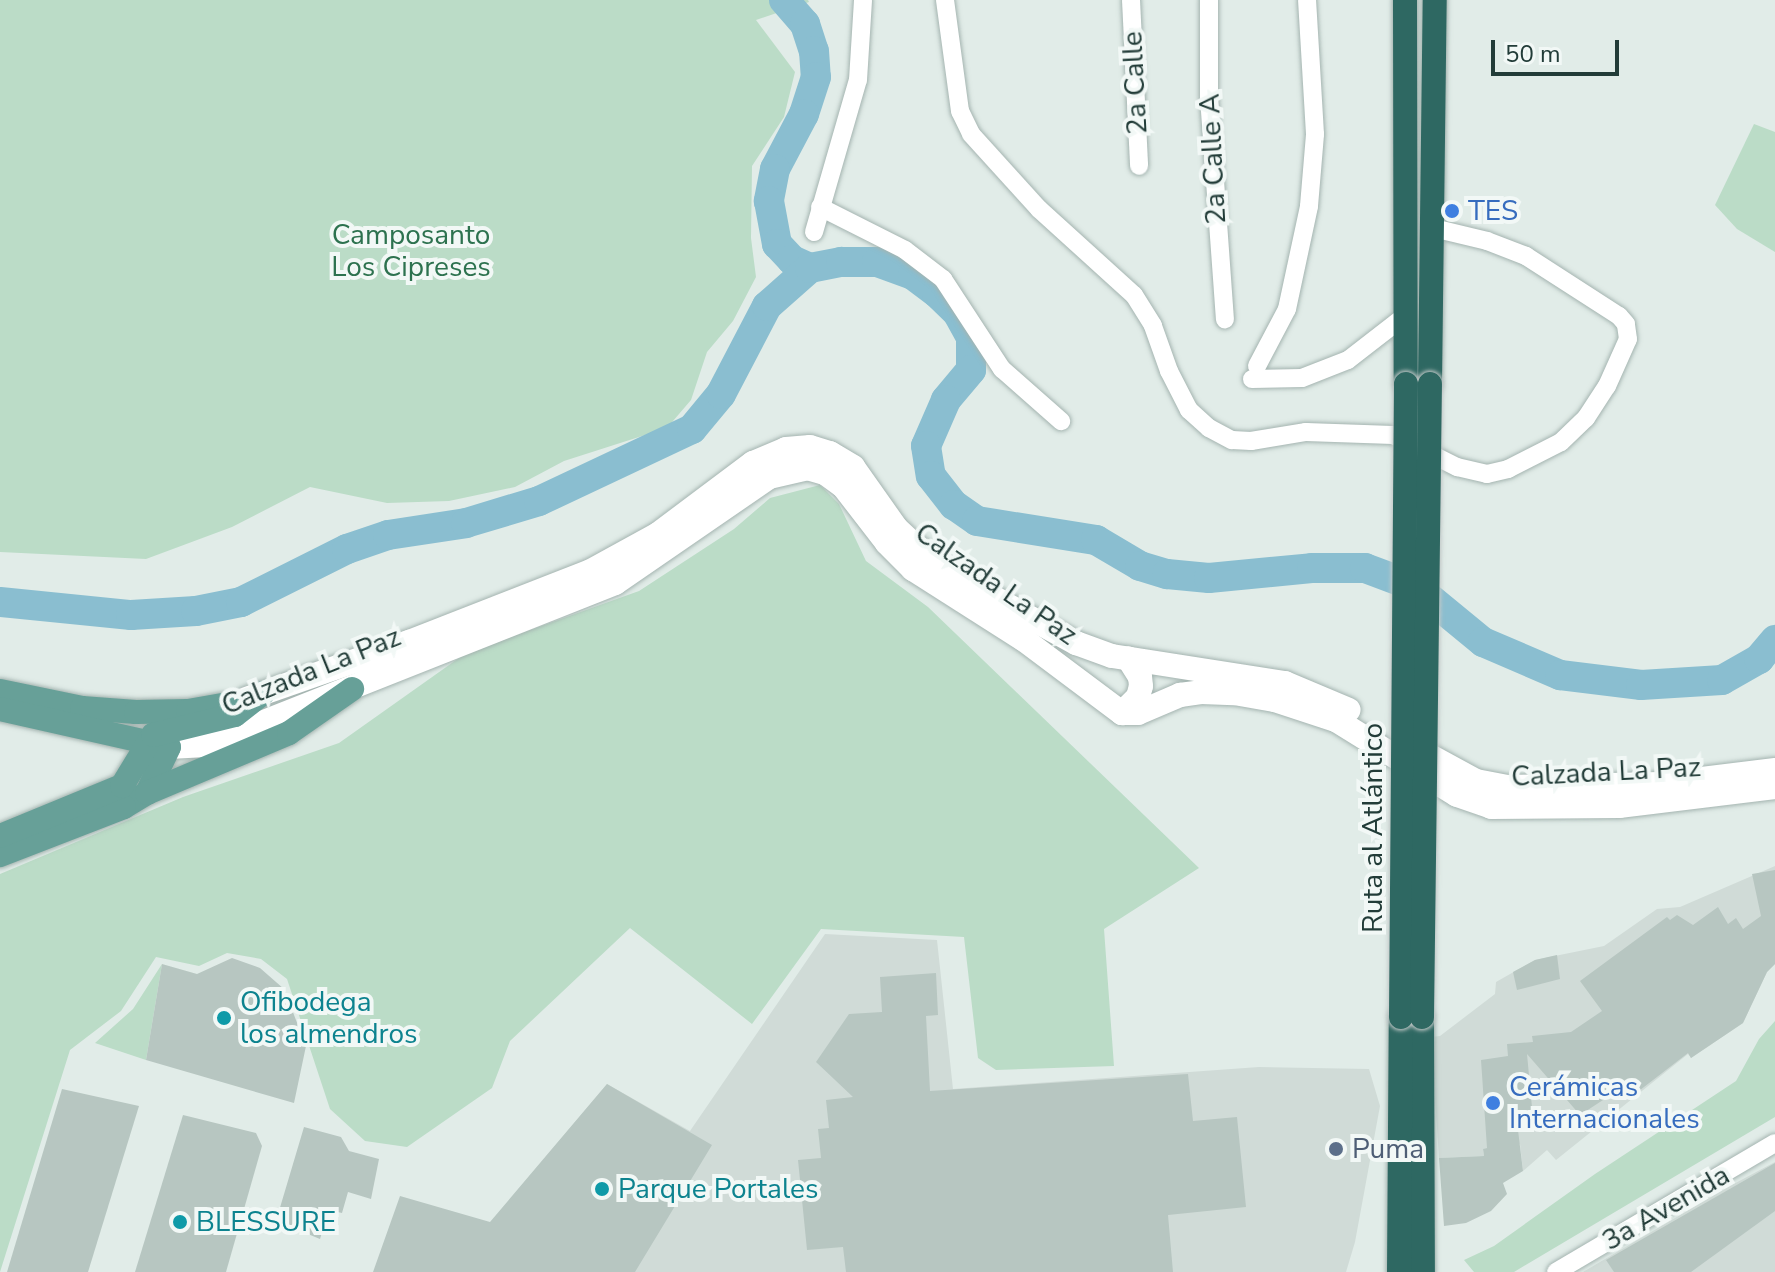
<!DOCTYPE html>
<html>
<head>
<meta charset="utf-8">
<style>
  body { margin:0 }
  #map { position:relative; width:1775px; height:1272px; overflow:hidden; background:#e1ece8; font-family:"Nunito Sans",sans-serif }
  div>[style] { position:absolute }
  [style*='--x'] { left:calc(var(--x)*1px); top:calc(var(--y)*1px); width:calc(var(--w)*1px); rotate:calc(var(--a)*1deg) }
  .built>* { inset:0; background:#d0dbd7 }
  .green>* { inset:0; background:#bbdcc7 }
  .river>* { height:30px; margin:-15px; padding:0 15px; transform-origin:15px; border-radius:15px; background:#8abed0 }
  .building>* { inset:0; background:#b7c6c1 }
  .roads { filter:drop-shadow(0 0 2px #a4b4b0) drop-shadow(0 0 2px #a4b4b0) }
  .street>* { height:18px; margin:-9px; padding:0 9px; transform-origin:9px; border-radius:9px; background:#fff }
  .secondary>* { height:24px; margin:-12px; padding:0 12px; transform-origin:12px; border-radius:12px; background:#fff }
  .primary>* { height:24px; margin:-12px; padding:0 12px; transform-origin:12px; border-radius:12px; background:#67a098 }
  .highway>* { height:24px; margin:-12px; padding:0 12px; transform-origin:12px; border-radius:12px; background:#2e6862 }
  .bridges { filter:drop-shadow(0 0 2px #c1c8c7) drop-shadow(0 0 2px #c1c8c7) }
  .highway-bridge>* { height:24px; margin:-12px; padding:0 12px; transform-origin:12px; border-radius:12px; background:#2e6862 }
  .dots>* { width:22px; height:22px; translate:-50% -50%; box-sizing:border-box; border:4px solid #f2f8f6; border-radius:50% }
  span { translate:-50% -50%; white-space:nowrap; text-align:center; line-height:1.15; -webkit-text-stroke:8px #f2f8f6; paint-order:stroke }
  .street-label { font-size:28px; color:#223c38 }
  .shop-label { font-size:28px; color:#366cbe }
  .left { translate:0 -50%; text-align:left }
  .park-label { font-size:28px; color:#2d724f }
  .culture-label { font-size:28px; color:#0d838f }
  .service-label { font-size:28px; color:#4e5e75 }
  .scale { position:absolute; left:1491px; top:40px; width:128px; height:36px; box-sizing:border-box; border:4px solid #223c38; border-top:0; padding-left:10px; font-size:24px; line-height:28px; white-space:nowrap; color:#223c38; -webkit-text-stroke:6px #f2f8f6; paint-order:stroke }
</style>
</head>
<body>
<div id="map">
  <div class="built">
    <div style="clip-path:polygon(1775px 866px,1775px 964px,1767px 972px,1743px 1023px,1691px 1058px,1688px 1054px,1556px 1160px,1547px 1150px,1523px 1171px,1520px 1144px,1483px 1149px,1484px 1156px,1439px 1158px,1431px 1037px,1440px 1036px,1495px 994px,1496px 982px,1535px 960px,1604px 946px,1657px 909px,1680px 907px)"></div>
    <div style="clip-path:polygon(825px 934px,937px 940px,953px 1089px,1259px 1067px,1369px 1069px,1380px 1106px,1355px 1242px,1346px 1272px,466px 1272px,481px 1234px,607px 1084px,690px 1131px)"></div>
    <div style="clip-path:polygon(1775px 1162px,1775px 1272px,1583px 1272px,1728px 1187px)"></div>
  </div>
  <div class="green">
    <div style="clip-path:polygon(0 0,808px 0,809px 2px,756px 20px,795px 72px,784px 117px,752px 166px,751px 238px,756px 277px,733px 321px,707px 352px,691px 400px,667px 428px,564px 461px,515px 487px,449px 501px,387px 503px,310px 487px,232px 527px,146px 559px,0 552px)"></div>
    <div style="clip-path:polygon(1754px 124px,1775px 132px,1775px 252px,1737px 229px,1715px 205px)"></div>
    <div style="clip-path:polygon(820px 485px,839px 504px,866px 561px,928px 607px,1199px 868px,1104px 929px,1114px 1066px,996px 1070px,978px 1058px,964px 937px,821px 929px,752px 1024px,630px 928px,510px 1041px,492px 1088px,407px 1147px,365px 1141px,330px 1109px,287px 979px,261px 959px,227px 953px,199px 966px,156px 957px,121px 1011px,70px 1050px,0 1272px,0 874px,183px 797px,339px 743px,466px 653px,639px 591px,734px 529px,770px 498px)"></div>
    <div style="clip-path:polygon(162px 964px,146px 1060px,95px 1043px,133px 1009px)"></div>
    <div style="clip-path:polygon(1775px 1021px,1775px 1117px,1514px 1272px,1474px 1272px,1464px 1260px,1494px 1246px,1595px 1174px,1736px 1081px,1759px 1039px)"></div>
  </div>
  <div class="river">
    <div style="--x:784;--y:0;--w:32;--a:49"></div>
    <div style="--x:805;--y:24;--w:28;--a:72"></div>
    <div style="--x:814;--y:51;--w:26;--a:86"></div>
    <div style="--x:816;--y:77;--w:39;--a:108"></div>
    <div style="--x:804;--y:114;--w:62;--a:117.8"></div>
    <div style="--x:775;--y:169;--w:33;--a:101"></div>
    <div style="--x:769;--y:201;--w:44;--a:79.5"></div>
    <div style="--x:777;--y:244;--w:22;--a:47"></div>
    <div style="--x:792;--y:260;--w:20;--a:24"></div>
    <div style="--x:0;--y:602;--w:132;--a:5.7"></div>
    <div style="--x:131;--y:615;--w:65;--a:-3.5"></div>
    <div style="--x:196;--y:611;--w:46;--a:-11.3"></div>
    <div style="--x:241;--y:602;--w:119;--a:-26.6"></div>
    <div style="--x:347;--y:549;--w:43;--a:-18.9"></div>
    <div style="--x:388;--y:535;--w:79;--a:-8.7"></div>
    <div style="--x:466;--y:523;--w:76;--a:-16.8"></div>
    <div style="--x:539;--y:501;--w:169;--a:-25.2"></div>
    <div style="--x:692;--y:429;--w:45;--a:-50.4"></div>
    <div style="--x:721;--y:394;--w:99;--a:-62.4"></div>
    <div style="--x:767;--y:306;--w:57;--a:-41.5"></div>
    <div style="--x:810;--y:268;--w:32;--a:-11"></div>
    <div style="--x:841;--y:262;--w:36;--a:0"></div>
    <div style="--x:877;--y:262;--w:38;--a:20"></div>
    <div style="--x:913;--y:275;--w:30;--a:37"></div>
    <div style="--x:937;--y:293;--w:28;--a:44"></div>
    <div style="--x:957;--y:312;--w:29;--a:61"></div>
    <div style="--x:971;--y:337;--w:33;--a:90"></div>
    <div style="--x:971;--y:370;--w:39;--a:130"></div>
    <div style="--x:946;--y:400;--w:50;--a:113.5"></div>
    <div style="--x:926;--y:446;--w:30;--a:81"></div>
    <div style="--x:931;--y:476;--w:37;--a:52"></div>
    <div style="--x:954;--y:505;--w:28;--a:35"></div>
    <div style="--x:977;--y:521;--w:121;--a:9.1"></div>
    <div style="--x:1096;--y:540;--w:51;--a:30.6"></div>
    <div style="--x:1140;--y:566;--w:28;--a:17"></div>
    <div style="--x:1167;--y:574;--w:42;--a:5.4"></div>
    <div style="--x:1209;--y:578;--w:103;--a:-5.5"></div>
    <div style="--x:1312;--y:568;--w:53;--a:0"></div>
    <div style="--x:1365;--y:568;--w:54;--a:20.4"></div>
    <div style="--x:1416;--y:587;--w:87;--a:39.4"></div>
    <div style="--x:1483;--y:642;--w:84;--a:23.2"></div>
    <div style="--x:1560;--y:675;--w:82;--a:7"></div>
    <div style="--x:1641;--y:685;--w:81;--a:-3.5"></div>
    <div style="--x:1722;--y:680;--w:43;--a:-29.6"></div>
    <div style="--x:1759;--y:659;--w:25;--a:-50"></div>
  </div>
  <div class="building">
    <div style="clip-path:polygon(1775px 870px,1775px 964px,1767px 972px,1743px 1023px,1691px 1058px,1688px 1053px,1631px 1097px,1623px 1087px,1580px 1115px,1527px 1054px,1533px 1118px,1517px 1122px,1523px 1171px,1503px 1183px,1507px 1194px,1491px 1211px,1466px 1223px,1444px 1226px,1439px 1158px,1484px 1156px,1483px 1149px,1487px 1148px,1481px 1060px,1508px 1056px,1507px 1044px,1533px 1042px,1532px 1036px,1571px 1032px,1602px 1011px,1580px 981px,1667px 917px,1670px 920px,1677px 915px,1693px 925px,1718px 907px,1728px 924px,1736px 918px,1743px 929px,1761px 916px,1752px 874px)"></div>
    <div style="clip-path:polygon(1557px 955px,1560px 979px,1517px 990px,1513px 972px,1535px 960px)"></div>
    <div style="clip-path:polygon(232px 958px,260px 968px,284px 989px,306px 1046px,294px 1103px,146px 1060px,162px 964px,197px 974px)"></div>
    <div style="clip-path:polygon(936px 973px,938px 1015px,926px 1016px,930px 1091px,1188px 1074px,1193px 1121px,1237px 1117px,1246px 1207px,1168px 1215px,1173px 1272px,846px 1272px,843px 1247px,807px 1250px,798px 1160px,821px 1158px,818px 1129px,829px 1128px,826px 1100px,853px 1097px,816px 1062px,849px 1014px,882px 1012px,880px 977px)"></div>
    <div style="clip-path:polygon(607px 1084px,712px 1145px,635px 1272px,373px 1272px,400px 1196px,490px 1222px)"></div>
    <div style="clip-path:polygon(62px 1089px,139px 1106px,88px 1272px,7px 1272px)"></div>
    <div style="clip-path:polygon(183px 1115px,256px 1133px,262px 1146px,226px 1272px,135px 1272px)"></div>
    <div style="clip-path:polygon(304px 1127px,341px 1137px,349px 1151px,379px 1159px,371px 1199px,348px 1192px,342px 1213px,329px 1210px,320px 1239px,276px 1221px)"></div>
    <div style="clip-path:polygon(1775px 1163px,1775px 1211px,1691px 1272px,1614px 1272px,1606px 1260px)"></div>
  </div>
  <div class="roads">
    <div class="street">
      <div style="--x:945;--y:0;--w:112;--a:82.3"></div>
      <div style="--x:960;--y:111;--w:25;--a:64"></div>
      <div style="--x:971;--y:134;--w:101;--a:47.8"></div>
      <div style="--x:1039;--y:209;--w:128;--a:42.2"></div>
      <div style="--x:1134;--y:295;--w:36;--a:58"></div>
      <div style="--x:1153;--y:326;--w:48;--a:70.4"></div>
      <div style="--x:1169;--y:371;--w:44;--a:62.9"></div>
      <div style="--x:1189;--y:410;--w:27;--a:42"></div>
      <div style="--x:1209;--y:428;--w:26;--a:28"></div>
      <div style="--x:1232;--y:440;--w:19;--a:3"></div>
      <div style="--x:1251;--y:441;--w:56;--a:-9.3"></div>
      <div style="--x:1306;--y:432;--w:87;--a:2"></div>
      <div style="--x:1393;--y:435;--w:72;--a:26.6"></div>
      <div style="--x:1457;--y:467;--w:31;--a:13"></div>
      <div style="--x:1487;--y:474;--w:22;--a:-13"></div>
      <div style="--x:1508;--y:469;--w:59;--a:-27"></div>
      <div style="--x:1561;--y:442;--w:35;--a:-44"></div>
      <div style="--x:1586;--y:418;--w:38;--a:-57"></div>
      <div style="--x:1607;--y:386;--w:51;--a:-65.9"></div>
      <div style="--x:1628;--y:339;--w:15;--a:-98"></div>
      <div style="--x:1626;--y:324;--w:11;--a:-131"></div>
      <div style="--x:1619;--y:316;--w:111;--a:-147.2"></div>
      <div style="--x:1526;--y:256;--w:42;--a:-159"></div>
      <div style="--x:1487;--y:241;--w:56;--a:-166.5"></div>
      <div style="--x:1131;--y:0;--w:166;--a:87.2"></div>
      <div style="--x:1209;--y:0;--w:97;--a:90"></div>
      <div style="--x:1209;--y:97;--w:223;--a:85.9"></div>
      <div style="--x:820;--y:207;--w:95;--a:26.8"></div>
      <div style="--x:905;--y:250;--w:48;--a:37.3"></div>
      <div style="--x:943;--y:279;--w:108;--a:56.8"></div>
      <div style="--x:1002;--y:369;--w:79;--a:41.4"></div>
      <div style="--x:814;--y:232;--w:158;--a:-73.9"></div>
      <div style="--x:858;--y:80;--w:80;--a:-86.4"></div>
      <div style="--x:1257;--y:366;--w:64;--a:-62.2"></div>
      <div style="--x:1287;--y:309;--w:105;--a:-77.9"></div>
      <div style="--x:1309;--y:206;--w:72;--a:-85.2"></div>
      <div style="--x:1315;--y:134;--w:134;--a:-93.4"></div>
      <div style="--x:1252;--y:379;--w:50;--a:-1.1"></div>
      <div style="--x:1302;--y:378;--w:49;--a:-21.4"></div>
      <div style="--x:1348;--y:360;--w:73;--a:-37.8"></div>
      <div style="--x:1556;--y:1272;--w:254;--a:-30.5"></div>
    </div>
    <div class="secondary">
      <div style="--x:246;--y:699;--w:173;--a:-19.3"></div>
      <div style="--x:409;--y:642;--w:193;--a:-21.3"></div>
      <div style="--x:589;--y:572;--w:79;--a:-28.8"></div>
      <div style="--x:658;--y:534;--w:119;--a:-36.8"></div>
      <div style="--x:753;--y:463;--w:36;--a:-23"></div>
      <div style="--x:786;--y:449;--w:24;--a:-5"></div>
      <div style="--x:810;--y:447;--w:21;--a:17"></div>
      <div style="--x:830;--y:453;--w:27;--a:31"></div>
      <div style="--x:853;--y:467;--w:75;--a:54.8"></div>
      <div style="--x:896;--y:528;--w:25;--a:43"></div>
      <div style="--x:914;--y:545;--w:80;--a:34.3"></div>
      <div style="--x:980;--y:590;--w:110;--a:28.9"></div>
      <div style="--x:1076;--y:643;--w:38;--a:20"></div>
      <div style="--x:1112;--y:656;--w:175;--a:8.9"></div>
      <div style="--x:1285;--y:683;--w:69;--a:22.9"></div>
      <div style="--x:1122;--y:713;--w:23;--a:-45"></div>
      <div style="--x:1138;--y:697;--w:11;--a:-75"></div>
      <div style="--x:1141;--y:686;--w:9;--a:-96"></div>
      <div style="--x:1140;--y:677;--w:22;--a:-122"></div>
      <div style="--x:1408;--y:744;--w:77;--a:28.6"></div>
      <div style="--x:1476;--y:781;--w:32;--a:11"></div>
      <div style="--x:1507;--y:787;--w:154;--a:-1.1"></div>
      <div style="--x:1661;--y:784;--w:115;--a:-7"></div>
      <div style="--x:169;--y:747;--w:37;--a:-3"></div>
      <div style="--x:206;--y:745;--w:440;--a:-21.6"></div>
      <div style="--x:615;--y:583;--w:187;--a:-34.5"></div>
      <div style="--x:769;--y:477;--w:39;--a:-13"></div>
      <div style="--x:807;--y:468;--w:19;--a:16"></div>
      <div style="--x:825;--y:473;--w:22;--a:36"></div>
      <div style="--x:843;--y:486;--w:72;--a:52.3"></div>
      <div style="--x:887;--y:543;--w:37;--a:45"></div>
      <div style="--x:913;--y:569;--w:130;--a:32.5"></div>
      <div style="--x:1023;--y:639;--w:124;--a:36.8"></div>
      <div style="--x:1122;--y:713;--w:16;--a:0"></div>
      <div style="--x:1138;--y:713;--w:46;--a:-23.2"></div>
      <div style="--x:1180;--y:695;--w:21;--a:-8"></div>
      <div style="--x:1201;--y:692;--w:33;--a:2"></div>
      <div style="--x:1234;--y:693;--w:42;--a:9.7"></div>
      <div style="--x:1275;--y:700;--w:64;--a:18.2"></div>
      <div style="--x:1336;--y:720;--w:142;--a:31.8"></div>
      <div style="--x:1457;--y:795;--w:36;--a:19"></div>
      <div style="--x:1491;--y:807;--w:128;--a:-0.4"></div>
      <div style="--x:1619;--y:806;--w:157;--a:-6.9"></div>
    </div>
    <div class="primary">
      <div style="--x:0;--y:691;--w:84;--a:11.7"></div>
      <div style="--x:82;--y:708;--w:54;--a:4.2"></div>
      <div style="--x:136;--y:712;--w:52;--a:-1.1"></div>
      <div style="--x:188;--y:711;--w:36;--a:-10"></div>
      <div style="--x:0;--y:709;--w:173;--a:12.7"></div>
      <div style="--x:169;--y:747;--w:51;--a:115.6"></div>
      <div style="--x:147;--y:793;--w:27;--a:149"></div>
      <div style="--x:124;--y:807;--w:133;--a:158.8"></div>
      <div style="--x:147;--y:793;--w:154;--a:-22.9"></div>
      <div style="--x:289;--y:733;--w:77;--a:-34.9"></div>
      <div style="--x:0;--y:836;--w:132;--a:-22.3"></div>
      <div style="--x:122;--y:786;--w:60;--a:-58.7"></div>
      <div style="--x:153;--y:735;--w:84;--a:-13.7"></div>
      <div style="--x:235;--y:715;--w:36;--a:-38"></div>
    </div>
    <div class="highway">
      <div style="--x:1405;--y:0;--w:384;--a:89.9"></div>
      <div style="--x:1430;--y:384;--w:384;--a:-89.3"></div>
      <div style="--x:1422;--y:1017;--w:255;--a:89.8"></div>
      <div style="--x:1399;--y:1272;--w:255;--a:-89.6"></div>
    </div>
  </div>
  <div class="bridges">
    <div class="highway-bridge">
      <div style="--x:1401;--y:1017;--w:633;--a:-89.55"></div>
      <div style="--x:1422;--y:1017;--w:633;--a:-89.28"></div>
    </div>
  </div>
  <div class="dots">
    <div style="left:1452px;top:211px;background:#3f7fe0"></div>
    <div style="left:224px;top:1018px;background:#0f9aa8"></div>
    <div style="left:1493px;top:1103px;background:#3f7fe0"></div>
    <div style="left:1336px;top:1149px;background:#5c6f8a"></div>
    <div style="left:602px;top:1189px;background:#0f9aa8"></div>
    <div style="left:180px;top:1222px;background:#0f9aa8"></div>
  </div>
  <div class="street-label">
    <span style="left:1135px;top:83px;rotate:-93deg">2a Calle</span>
    <span style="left:1213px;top:159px;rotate:-93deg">2a Calle A</span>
    <span style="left:996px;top:584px;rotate:35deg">Calzada La Paz</span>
    <span style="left:311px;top:671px;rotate:-22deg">Calzada La Paz</span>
    <span style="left:1606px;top:772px;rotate:-3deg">Calzada La Paz</span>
    <span style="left:1373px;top:828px;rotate:-90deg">Ruta al Atlántico</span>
    <span style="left:1666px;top:1208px;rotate:-30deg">3a Avenida</span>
  </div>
  <div class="shop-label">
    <span class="left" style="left:1468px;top:211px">TES</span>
    <span class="left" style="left:1509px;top:1103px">Cerámicas<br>Internacionales</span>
  </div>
  <div class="park-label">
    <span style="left:411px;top:251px">Camposanto<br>Los Cipreses</span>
  </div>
  <div class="culture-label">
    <span class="left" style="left:240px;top:1018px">Ofibodega<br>los almendros</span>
    <span class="left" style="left:618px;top:1189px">Parque Portales</span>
    <span class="left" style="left:196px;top:1222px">BLESSURE</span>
  </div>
  <div class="service-label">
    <span class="left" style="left:1352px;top:1149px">Puma</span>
  </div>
  <div class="scale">50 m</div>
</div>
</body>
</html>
